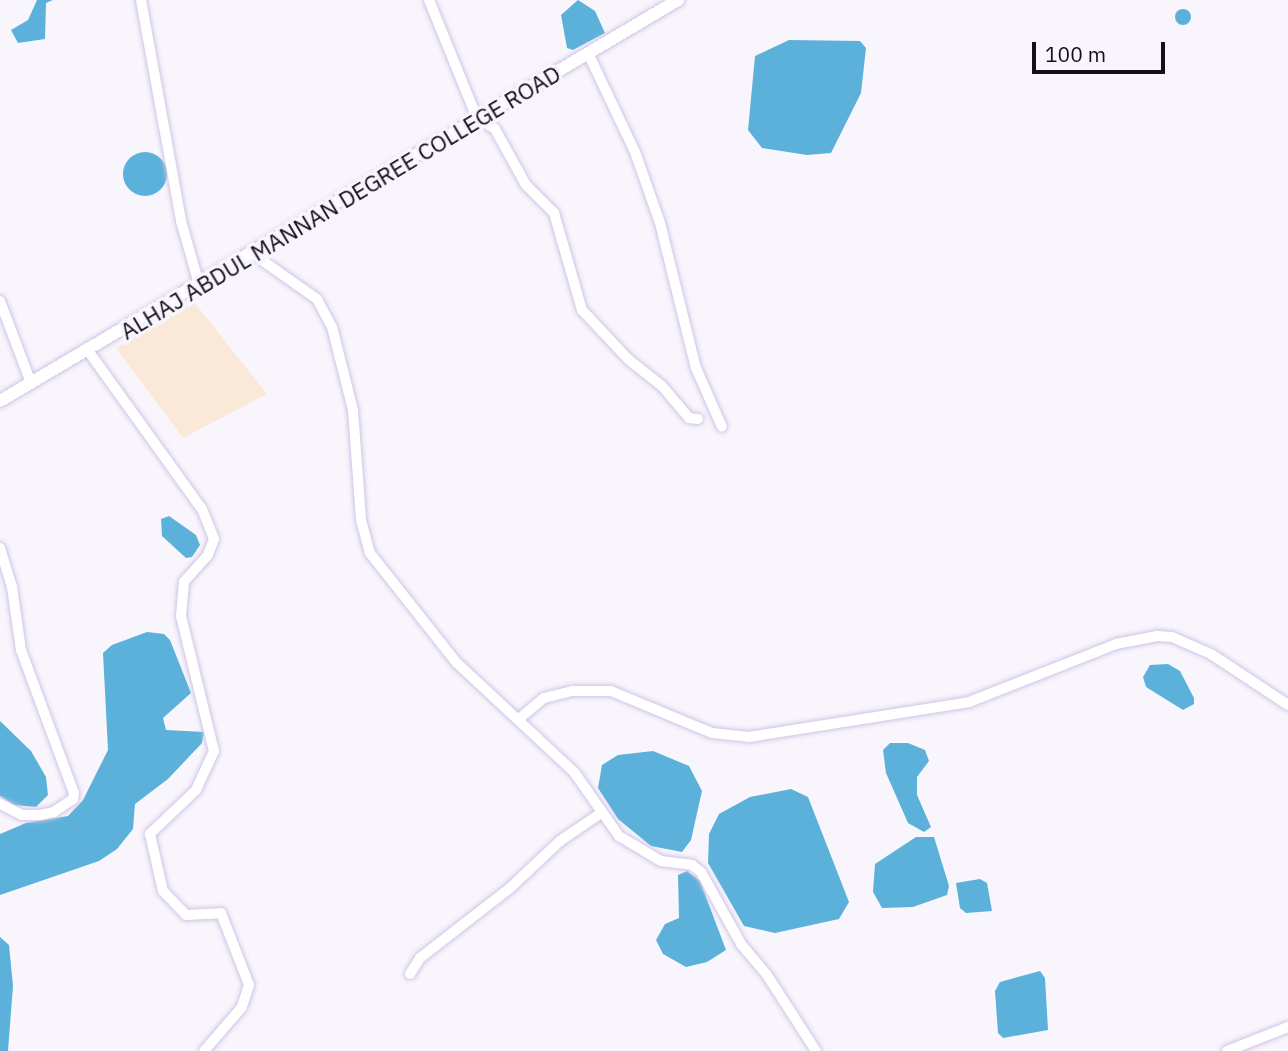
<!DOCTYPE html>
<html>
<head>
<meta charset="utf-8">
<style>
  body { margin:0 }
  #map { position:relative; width:1288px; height:1051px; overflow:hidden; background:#f8f5fc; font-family:"IBM Plex Sans",sans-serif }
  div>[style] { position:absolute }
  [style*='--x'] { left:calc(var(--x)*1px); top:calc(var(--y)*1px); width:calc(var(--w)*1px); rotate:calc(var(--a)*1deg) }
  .education>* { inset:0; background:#fae9d8 }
  .water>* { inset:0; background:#5cb1db }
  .round { border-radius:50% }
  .roads { filter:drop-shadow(0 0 2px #d1c4e5) drop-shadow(0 0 2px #d1c4e5) }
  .minor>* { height:10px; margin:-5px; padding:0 5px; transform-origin:5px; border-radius:5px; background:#fff }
  .tertiary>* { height:12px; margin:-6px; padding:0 6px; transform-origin:6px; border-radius:6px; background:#fff }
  span { translate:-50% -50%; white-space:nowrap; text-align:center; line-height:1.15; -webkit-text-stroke:7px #f8f5fc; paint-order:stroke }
  .street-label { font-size:23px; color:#140f1b }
  .scale { position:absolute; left:1032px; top:42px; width:133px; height:32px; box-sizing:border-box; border:4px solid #140f1b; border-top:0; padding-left:9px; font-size:21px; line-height:24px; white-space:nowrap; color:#140f1b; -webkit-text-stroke:5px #f8f5fc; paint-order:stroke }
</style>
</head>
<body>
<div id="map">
  <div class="education">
    <div style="clip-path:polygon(194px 302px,267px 394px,183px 438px,116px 348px)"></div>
  </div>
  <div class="water">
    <div style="clip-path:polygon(37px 0,53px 0,46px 3px,45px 39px,18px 43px,11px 30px,28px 20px)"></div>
    <div style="clip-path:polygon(578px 0,595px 11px,605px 33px,573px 50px,567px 48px,561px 15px)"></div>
    <div class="round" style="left:1175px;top:9px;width:16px;height:16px"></div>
    <div style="clip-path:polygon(789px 40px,860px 41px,866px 48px,861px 93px,831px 153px,807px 155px,762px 148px,748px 130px,755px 56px)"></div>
    <div class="round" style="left:123px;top:152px;width:44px;height:44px"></div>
    <div style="clip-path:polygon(169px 516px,196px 535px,200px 545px,192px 557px,186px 558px,162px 536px,161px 519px)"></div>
    <div style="clip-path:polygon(147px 632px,164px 634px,170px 640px,191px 693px,163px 718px,166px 730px,204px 732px,202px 743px,168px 779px,135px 804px,133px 829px,117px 849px,99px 861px,0 895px,0 834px,26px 823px,68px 816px,83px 800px,108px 750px,103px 653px,112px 645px)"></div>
    <div style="clip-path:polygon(1168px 664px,1180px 671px,1194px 698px,1194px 704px,1183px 710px,1146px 687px,1143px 677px,1150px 665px)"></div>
    <div style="clip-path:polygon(0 721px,31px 751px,46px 777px,48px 795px,36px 807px,14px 805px,0 796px)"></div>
    <div style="clip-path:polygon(890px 743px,908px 743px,925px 750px,929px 761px,917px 777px,917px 795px,931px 827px,924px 832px,908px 823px,886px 773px,883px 750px)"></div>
    <div style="clip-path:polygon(653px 751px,689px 766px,702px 791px,691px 840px,682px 852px,651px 846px,618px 819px,598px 788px,602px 765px,618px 755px)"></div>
    <div style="clip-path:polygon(791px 789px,808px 797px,849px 902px,839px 919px,775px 933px,744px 926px,708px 863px,709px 834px,719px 814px,750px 797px)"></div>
    <div style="clip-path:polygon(916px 837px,934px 837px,949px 886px,947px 895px,913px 907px,882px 908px,873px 892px,875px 864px)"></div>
    <div style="clip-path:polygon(687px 871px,700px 881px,726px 950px,707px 962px,686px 967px,663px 954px,656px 940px,665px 924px,679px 918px,678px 875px)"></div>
    <div style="clip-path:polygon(980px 879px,987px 883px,992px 911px,966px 913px,960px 908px,956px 883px)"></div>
    <div style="clip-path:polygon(0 937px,9px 945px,13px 986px,8px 1051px,0 1051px)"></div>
    <div style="clip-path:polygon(1040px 971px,1045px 978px,1048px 1030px,1003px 1038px,998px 1033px,995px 991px,1000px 982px)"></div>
  </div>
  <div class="roads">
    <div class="minor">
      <div style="--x:141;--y:0;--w:225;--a:79.7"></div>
      <div style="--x:181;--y:221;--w:66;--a:74.1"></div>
      <div style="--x:429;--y:0;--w:127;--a:67.9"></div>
      <div style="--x:477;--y:118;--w:21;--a:31"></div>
      <div style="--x:495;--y:129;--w:64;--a:61"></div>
      <div style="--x:526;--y:185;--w:40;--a:45"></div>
      <div style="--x:554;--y:213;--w:101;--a:73.9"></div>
      <div style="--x:582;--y:310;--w:67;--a:46.8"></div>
      <div style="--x:628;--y:359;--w:43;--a:38.5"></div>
      <div style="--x:662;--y:386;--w:42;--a:49.8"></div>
      <div style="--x:689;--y:418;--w:9;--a:6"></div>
      <div style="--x:588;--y:53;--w:110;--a:64.6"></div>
      <div style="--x:635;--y:152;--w:75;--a:70.6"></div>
      <div style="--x:660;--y:223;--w:149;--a:76.1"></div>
      <div style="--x:696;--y:368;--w:64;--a:66.2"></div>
      <div style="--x:253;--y:254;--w:78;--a:35.1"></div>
      <div style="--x:317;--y:299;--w:32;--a:62"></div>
      <div style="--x:332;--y:327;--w:86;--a:75.8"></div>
      <div style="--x:353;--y:410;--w:110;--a:85.8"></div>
      <div style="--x:361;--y:520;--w:34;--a:75"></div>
      <div style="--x:370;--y:553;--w:140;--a:51.7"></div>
      <div style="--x:457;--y:663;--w:160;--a:43"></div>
      <div style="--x:574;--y:772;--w:78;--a:54.9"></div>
      <div style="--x:619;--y:836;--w:49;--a:30.8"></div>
      <div style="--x:661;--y:861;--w:31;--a:7"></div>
      <div style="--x:692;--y:865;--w:11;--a:38"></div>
      <div style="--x:701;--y:872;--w:82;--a:60.9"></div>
      <div style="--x:741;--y:944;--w:40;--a:50"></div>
      <div style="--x:767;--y:975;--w:90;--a:57.2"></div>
      <div style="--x:0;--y:301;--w:88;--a:69.3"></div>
      <div style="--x:89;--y:352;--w:193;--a:54.3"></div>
      <div style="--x:202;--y:509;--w:32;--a:68"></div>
      <div style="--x:214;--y:539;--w:17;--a:111"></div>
      <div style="--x:208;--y:555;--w:36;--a:132"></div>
      <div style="--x:184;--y:582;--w:34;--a:95"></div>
      <div style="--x:181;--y:616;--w:139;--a:76.3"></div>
      <div style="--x:214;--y:751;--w:43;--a:114.8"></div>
      <div style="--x:196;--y:790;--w:64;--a:136.3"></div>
      <div style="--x:150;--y:834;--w:58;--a:77.2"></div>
      <div style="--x:163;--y:891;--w:33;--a:46"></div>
      <div style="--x:186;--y:915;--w:35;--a:-3"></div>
      <div style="--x:221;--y:913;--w:77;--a:68.7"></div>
      <div style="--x:249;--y:985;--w:23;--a:108"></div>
      <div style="--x:242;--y:1007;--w:58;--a:130.8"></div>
      <div style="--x:0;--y:548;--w:41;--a:72.9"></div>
      <div style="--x:12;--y:587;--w:64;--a:81.9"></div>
      <div style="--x:21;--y:650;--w:153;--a:69.7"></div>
      <div style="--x:74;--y:793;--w:6;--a:99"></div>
      <div style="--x:73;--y:799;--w:23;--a:146"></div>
      <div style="--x:54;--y:812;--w:14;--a:168"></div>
      <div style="--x:40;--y:815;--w:18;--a:180"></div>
      <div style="--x:22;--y:815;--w:25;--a:-153"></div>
      <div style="--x:520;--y:718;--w:31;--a:-40"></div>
      <div style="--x:544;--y:698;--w:30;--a:-14"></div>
      <div style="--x:573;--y:691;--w:38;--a:0"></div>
      <div style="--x:611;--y:691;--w:109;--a:22.6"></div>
      <div style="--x:712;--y:733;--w:37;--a:6"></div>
      <div style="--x:749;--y:737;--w:223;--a:-9"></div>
      <div style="--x:969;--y:702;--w:158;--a:-21.5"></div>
      <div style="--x:1116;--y:644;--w:42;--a:-11"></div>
      <div style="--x:1157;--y:636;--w:15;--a:4"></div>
      <div style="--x:1172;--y:637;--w:43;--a:23.6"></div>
      <div style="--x:1211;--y:654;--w:92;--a:33.5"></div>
      <div style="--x:410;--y:974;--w:19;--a:-58"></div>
      <div style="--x:420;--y:958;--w:114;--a:-37.9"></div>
      <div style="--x:510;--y:888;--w:69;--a:-43.2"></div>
      <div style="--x:560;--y:841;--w:50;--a:-34.3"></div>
      <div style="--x:1227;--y:1051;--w:66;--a:-21.5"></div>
    </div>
    <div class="tertiary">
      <div style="--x:0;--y:401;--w:788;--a:-30.6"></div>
    </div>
  </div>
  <div class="street-label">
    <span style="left:340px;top:202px;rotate:-31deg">ALHAJ ABDUL MANNAN DEGREE COLLEGE ROAD</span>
  </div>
  <div class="scale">100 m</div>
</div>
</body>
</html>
